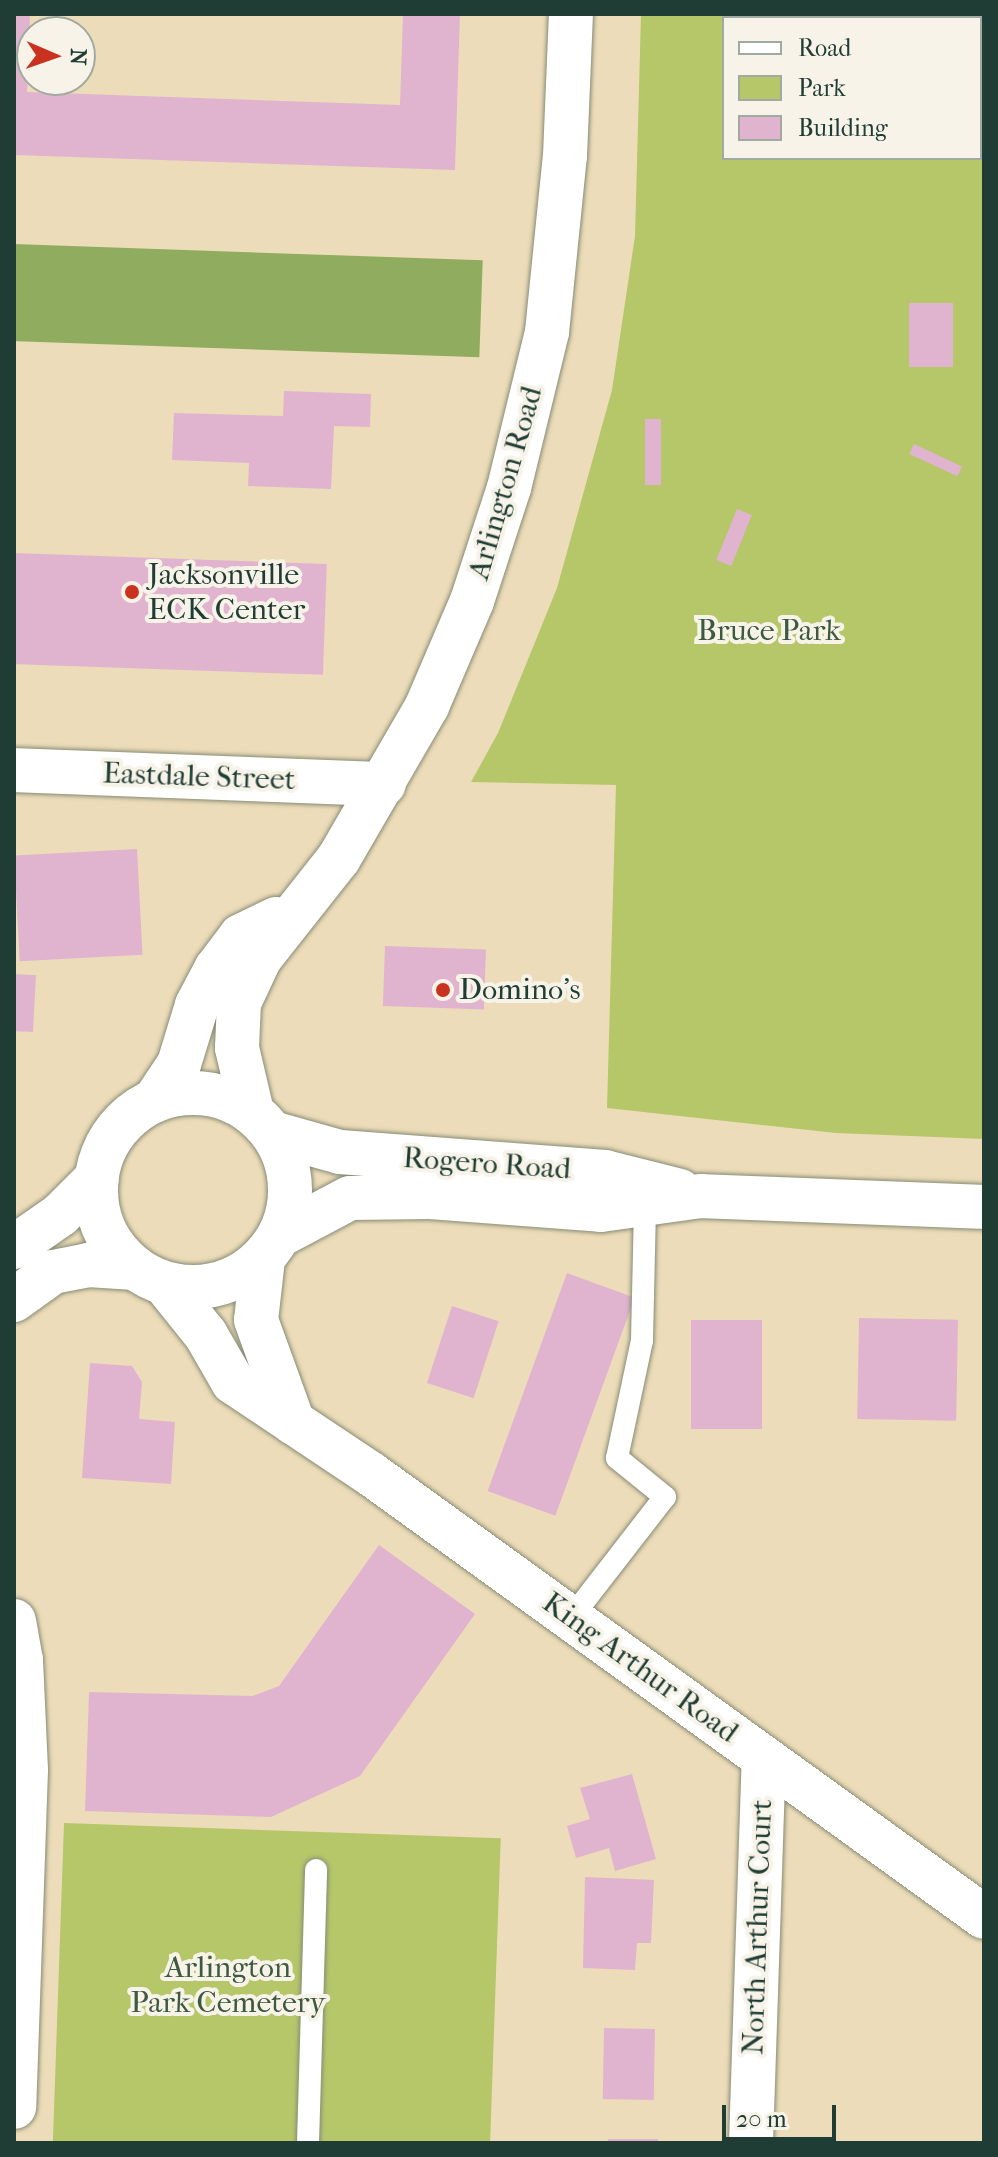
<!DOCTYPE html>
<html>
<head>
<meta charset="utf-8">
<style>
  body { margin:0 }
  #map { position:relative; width:998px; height:2157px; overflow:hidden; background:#eddcb9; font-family:"IM FELL French Canon",serif }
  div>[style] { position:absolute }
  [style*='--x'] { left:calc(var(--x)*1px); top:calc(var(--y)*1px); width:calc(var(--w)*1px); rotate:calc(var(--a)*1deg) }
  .green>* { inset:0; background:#b6c76a; transform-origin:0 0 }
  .forest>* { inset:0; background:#90ac5e; transform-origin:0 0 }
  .building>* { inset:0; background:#e0b4cf; transform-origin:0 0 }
  .roads { filter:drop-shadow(0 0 2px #868c76) drop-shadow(0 0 2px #868c76) }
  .service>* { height:22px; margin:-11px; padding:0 11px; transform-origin:11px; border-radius:11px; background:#fff }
  .minor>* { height:44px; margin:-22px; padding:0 22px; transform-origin:22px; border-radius:22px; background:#fff }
  .secondary>* { height:44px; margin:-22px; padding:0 22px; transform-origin:22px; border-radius:22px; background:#fff }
  .secondary>.ring { margin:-22px; padding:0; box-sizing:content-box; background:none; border:44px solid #fff; border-radius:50% }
  .dots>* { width:22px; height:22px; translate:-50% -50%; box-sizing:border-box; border:4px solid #f7f3e8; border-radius:50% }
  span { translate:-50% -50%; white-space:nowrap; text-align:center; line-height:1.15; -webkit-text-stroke:8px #f7f3e8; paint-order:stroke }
  .street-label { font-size:30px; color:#1f3d34 }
  .poi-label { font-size:30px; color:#1f3d34 }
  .left { translate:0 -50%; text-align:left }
  .park-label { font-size:30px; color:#3d593f }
  .frame { position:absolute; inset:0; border:16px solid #1f3d34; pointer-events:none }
  .legend { position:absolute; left:722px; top:16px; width:260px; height:144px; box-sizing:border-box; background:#f7f3e8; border:2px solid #a1aaa0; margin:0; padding:10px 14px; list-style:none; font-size:24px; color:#1f3d34 }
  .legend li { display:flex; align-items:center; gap:16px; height:40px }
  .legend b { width:40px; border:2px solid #a1aaa0 }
  .north { position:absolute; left:16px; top:16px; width:80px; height:80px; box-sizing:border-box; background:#f7f3e8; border:2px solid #a1aaa0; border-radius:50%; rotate:92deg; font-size:22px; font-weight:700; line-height:32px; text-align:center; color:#1f3d34 }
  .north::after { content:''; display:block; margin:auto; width:28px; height:36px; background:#c8321e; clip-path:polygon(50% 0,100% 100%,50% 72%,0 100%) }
  .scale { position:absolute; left:722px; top:2105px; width:114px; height:36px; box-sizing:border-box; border:4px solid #1f3d34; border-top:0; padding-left:10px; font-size:24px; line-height:28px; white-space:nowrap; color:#1f3d34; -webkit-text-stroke:6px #f7f3e8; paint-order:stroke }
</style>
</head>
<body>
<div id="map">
  <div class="green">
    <div style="clip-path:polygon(evenodd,641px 14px,984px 14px,984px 1139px,836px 1133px,607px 1108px,616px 785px,471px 782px,498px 733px,557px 588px,612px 390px,635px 236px,641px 14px,724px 18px,980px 18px,980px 158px,724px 158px,724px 18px)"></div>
    <div style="left:64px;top:1823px;width:437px;height:320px;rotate:2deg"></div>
  </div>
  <div class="forest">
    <div style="left:14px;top:244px;width:469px;height:97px;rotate:2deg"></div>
  </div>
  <div class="building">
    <div style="clip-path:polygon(14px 14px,30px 14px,27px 92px,400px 105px,403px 14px,460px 14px,455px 170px,14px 155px)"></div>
    <div style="left:909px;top:303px;width:44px;height:64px"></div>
    <div style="clip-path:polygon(284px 391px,371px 394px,370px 427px,334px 426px,331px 489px,248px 486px,249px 463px,172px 460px,174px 413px,283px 416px)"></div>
    <div style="left:645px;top:419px;width:16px;height:66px"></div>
    <div style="left:914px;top:444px;width:53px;height:11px;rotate:25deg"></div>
    <div style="left:737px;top:509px;width:16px;height:55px;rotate:22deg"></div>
    <div style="left:14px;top:553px;width:313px;height:111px;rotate:2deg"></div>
    <div style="left:137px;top:849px;width:106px;height:123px;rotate:87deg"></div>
    <div style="left:385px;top:946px;width:101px;height:60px;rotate:2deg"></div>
    <div style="left:14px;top:974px;width:22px;height:57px;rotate:3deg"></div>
    <div style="left:567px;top:1273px;width:72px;height:232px;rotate:20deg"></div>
    <div style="left:452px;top:1306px;width:49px;height:81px;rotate:18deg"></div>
    <div style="left:859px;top:1318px;width:99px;height:101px;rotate:1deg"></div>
    <div style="left:691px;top:1320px;width:71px;height:109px"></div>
    <div style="clip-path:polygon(90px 1363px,132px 1366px,142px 1382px,139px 1419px,175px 1422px,171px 1484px,82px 1478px)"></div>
    <div style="clip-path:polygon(379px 1545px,475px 1614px,360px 1776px,271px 1817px,85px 1811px,89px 1692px,253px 1696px,279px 1686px)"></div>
    <div style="clip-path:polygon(632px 1774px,656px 1859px,615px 1871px,609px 1848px,576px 1858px,567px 1826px,590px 1819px,580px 1788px)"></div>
    <div style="clip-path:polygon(585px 1877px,654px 1880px,651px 1943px,637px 1943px,635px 1970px,583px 1968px)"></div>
    <div style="left:604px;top:2028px;width:51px;height:71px;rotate:1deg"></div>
    <div style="left:608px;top:2139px;width:50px;height:4px"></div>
  </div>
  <div class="roads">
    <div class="service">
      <div style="--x:571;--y:1618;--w:153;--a:-52.2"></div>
      <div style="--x:665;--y:1497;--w:62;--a:-140.9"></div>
      <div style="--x:617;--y:1458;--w:121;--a:-78"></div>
      <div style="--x:642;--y:1340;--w:136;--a:-88.7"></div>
      <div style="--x:308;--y:2143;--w:273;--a:-88.3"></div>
    </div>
    <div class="minor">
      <div style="--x:14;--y:770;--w:370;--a:2.2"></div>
      <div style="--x:263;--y:1259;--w:61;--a:96.5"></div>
      <div style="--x:256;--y:1320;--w:109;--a:70.1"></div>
      <div style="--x:165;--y:1284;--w:65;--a:51.2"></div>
      <div style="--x:206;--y:1335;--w:54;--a:60.1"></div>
      <div style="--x:233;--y:1382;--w:166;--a:33.7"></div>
      <div style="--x:371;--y:1474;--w:756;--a:35.85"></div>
      <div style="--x:14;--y:1621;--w:40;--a:80"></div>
      <div style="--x:21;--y:1660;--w:110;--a:87.4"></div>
      <div style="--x:26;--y:1770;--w:337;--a:92"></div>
      <div style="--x:751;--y:2143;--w:385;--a:-88.1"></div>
    </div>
    <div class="secondary">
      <div class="ring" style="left:96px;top:1093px;width:150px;height:150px"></div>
      <div style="--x:155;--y:1100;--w:43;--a:-56.3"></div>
      <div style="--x:179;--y:1064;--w:62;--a:-73"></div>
      <div style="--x:197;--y:1005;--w:41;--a:-62.2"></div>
      <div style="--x:216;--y:969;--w:41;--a:-52.9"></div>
      <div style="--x:241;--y:936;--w:39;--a:-26"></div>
      <div style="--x:252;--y:1112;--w:66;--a:-103.2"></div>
      <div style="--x:237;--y:1048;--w:45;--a:-87.5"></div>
      <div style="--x:239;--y:1003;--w:50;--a:-65"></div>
      <div style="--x:260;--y:958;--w:127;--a:-51.7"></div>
      <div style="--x:339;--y:858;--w:176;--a:-59.9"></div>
      <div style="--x:427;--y:706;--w:114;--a:-66.8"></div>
      <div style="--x:472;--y:601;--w:119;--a:-71.9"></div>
      <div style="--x:509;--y:488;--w:161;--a:-76.3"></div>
      <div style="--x:547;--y:332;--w:177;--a:-84.2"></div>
      <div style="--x:565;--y:156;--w:142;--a:-87.6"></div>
      <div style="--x:272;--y:1133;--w:71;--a:15.6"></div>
      <div style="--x:340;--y:1152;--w:266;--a:4.3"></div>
      <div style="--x:605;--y:1172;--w:77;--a:14.2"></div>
      <div style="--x:280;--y:1235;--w:79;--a:-27.9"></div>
      <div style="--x:350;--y:1198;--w:80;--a:-0.7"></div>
      <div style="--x:430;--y:1197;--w:171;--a:4.3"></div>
      <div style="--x:601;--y:1210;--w:101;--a:-8"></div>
      <div style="--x:701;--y:1196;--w:283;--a:2.2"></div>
      <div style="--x:14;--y:1247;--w:56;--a:-34.8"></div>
      <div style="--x:60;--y:1215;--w:52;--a:-45"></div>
      <div style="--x:14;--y:1300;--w:48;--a:-35.7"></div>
      <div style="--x:53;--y:1272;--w:36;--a:-11"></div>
      <div style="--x:88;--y:1265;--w:47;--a:3.7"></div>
    </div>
  </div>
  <div class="dots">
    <div style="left:132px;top:592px;background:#c8321e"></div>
    <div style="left:443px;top:990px;background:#c8321e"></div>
  </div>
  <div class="street-label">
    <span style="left:506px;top:483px;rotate:-74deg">Arlington Road</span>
    <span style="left:199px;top:777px;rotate:2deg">Eastdale Street</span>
    <span style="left:487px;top:1164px;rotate:4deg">Rogero Road</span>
    <span style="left:640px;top:1668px;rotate:36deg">King Arthur Road</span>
    <span style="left:758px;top:1927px;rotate:-88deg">North Arthur Court</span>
  </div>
  <div class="poi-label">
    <span class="left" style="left:148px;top:592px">Jacksonville<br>ECK Center</span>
    <span class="left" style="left:459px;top:990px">Domino's</span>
  </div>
  <div class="park-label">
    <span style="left:769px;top:631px">Bruce Park</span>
    <span style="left:228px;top:1985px">Arlington<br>Park Cemetery</span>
  </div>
  <div class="frame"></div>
  <ul class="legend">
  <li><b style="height:10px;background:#fff"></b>Road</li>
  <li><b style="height:22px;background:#b6c76a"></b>Park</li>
  <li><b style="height:22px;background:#e0b4cf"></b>Building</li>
  </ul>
  <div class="north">N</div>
  <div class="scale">20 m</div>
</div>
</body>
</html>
